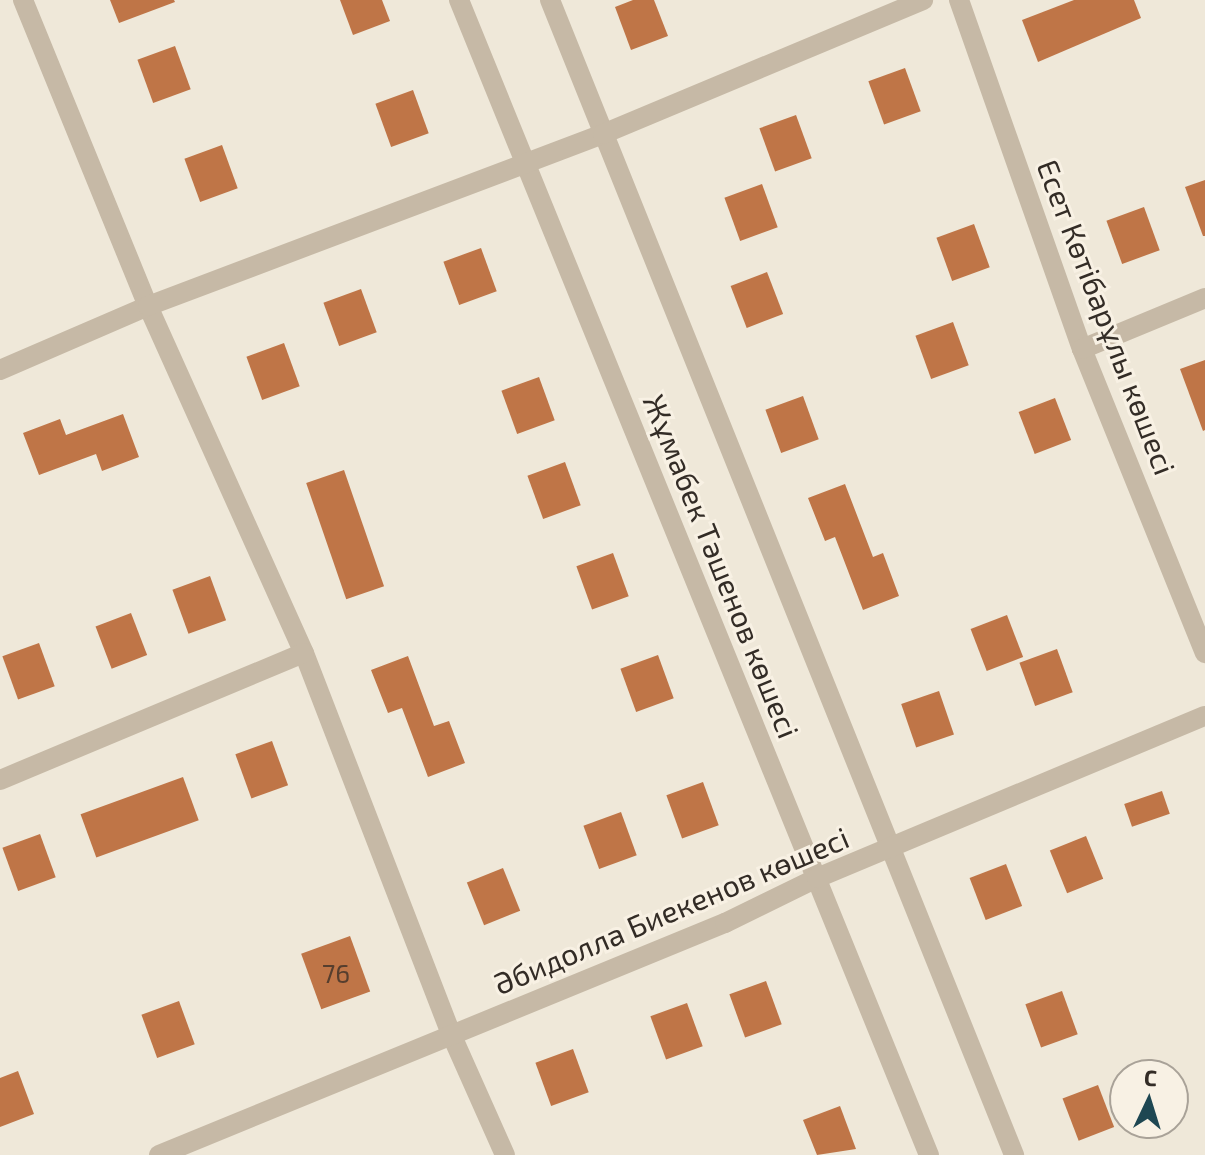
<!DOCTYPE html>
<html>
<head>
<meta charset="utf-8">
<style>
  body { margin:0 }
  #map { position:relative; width:1205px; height:1155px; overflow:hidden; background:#efe8d9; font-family:"Exo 2",sans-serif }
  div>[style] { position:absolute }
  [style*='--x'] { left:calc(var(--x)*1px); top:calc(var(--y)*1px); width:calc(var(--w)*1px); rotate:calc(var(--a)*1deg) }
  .building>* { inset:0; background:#bf7547; transform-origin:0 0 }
  .minor>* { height:20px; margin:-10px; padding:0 10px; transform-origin:10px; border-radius:10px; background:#c6b9a6 }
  span { translate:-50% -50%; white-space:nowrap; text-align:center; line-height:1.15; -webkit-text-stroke:6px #f8f1e4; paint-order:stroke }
  .number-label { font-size:26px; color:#563e2e }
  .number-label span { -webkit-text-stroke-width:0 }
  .street-label { font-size:30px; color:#332c26 }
  .north { position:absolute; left:1109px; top:1059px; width:80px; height:80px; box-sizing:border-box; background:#f8f1e4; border:2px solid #a9a298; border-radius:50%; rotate:4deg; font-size:22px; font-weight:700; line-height:32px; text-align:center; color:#332c26 }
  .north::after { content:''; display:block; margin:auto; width:28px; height:36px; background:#1e4752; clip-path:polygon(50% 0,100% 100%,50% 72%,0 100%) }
</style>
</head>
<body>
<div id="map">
  <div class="building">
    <div style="clip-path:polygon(110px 0,174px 0,175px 2px,119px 23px)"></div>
    <div style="clip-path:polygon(340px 0,382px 0,390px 21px,353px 35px)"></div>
    <div style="clip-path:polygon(633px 0,654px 0,668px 36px,631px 50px,615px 7px)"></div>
    <div style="clip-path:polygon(1074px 0,1134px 0,1141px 18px,1038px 62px,1022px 20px)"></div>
    <div style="left:175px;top:46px;width:46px;height:40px;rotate:70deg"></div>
    <div style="left:905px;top:68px;width:46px;height:39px;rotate:70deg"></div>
    <div style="left:413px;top:90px;width:46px;height:40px;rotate:70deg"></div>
    <div style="left:796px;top:115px;width:46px;height:39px;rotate:70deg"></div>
    <div style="left:222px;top:145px;width:46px;height:40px;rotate:70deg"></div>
    <div style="clip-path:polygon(1205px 180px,1205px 236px,1203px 236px,1185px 187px)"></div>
    <div style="left:762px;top:184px;width:46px;height:40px;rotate:70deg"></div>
    <div style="left:1144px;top:207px;width:46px;height:40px;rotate:70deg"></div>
    <div style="left:974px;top:224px;width:46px;height:40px;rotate:70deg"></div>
    <div style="left:481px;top:248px;width:46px;height:40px;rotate:70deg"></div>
    <div style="left:767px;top:272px;width:45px;height:39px;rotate:69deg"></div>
    <div style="left:361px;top:289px;width:46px;height:40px;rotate:70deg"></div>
    <div style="left:953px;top:322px;width:46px;height:40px;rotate:70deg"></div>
    <div style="left:284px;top:343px;width:46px;height:40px;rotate:70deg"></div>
    <div style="clip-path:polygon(1205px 360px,1205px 430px,1203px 431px,1180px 369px)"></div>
    <div style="left:539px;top:377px;width:46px;height:40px;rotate:70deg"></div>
    <div style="left:803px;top:396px;width:46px;height:40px;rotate:70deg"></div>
    <div style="left:1055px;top:398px;width:45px;height:39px;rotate:69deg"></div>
    <div style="clip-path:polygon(123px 414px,139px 457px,102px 471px,96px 454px,39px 475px,23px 433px,60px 419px,66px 435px)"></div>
    <div style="left:565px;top:462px;width:46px;height:40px;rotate:70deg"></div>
    <div style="left:344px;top:470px;width:123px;height:40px;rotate:71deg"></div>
    <div style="clip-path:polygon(845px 484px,873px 557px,883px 553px,899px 596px,863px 610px,835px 537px,825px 541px,808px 498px)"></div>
    <div style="left:613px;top:553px;width:46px;height:39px;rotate:70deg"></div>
    <div style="left:210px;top:576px;width:47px;height:40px;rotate:70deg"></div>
    <div style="left:131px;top:613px;width:45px;height:38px;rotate:69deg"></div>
    <div style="left:1007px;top:615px;width:45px;height:39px;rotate:69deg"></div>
    <div style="left:39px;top:643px;width:46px;height:39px;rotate:70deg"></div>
    <div style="left:1057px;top:649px;width:46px;height:40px;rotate:70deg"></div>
    <div style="left:658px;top:655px;width:46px;height:40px;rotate:70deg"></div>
    <div style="clip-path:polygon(408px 656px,434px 726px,449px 721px,465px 763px,428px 777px,402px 708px,388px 713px,371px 670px)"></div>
    <div style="left:939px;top:691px;width:46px;height:40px;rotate:71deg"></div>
    <div style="left:272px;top:741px;width:47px;height:39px;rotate:70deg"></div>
    <div style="left:183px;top:777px;width:46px;height:109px;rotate:70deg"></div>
    <div style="left:703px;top:782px;width:46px;height:39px;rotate:70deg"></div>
    <div style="left:1162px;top:791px;width:24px;height:40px;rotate:71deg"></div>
    <div style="left:621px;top:812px;width:46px;height:40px;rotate:70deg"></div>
    <div style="left:40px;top:834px;width:46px;height:40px;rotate:70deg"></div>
    <div style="left:1086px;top:836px;width:46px;height:39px;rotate:68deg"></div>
    <div style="left:1006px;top:864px;width:45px;height:39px;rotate:69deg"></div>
    <div style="left:503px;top:868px;width:46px;height:39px;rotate:68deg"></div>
    <div style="left:350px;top:936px;width:59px;height:52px;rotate:70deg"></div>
    <div style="left:766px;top:981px;width:46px;height:39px;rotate:70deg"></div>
    <div style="left:1062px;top:991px;width:46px;height:39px;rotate:70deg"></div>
    <div style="left:179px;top:1001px;width:46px;height:40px;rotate:70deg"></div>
    <div style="left:687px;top:1003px;width:46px;height:39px;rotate:70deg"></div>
    <div style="left:573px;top:1049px;width:46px;height:40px;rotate:70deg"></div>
    <div style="clip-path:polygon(18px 1071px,34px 1114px,0 1127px,0 1078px)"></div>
    <div style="left:1098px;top:1085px;width:45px;height:38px;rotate:69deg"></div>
    <div style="clip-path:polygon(840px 1106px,856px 1149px,817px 1155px,803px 1120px)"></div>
  </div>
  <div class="minor">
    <div style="--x:23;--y:0;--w:331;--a:67.8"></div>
    <div style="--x:148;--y:306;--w:380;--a:65.8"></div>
    <div style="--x:304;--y:653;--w:411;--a:68.9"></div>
    <div style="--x:452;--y:1036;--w:130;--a:66"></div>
    <div style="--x:459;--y:0;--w:1247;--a:67.86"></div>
    <div style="--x:550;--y:0;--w:1245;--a:68.11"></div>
    <div style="--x:959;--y:0;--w:370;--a:70.6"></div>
    <div style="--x:1082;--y:349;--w:328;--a:68"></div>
    <div style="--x:1082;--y:349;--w:133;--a:-22.5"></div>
    <div style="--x:0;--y:370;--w:161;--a:-23.4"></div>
    <div style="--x:148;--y:306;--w:486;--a:-20.7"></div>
    <div style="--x:603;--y:134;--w:347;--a:-22.7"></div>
    <div style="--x:0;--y:780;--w:329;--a:-22.7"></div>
    <div style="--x:159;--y:1155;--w:612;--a:-22.29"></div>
    <div style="--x:725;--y:923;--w:102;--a:-26.1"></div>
    <div style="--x:817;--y:878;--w:420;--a:-22.7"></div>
  </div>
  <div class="number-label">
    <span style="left:336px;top:973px">76</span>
  </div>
  <div class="street-label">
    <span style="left:1107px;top:317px;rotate:69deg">Есет Көтібарұлы көшесі</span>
    <span style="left:722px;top:566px;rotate:68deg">Жұмабек Тәшенов көшесі</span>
    <span style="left:671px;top:910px;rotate:-23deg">Әбидолла Биекенов көшесі</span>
  </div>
  <div class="north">С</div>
</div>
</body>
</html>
